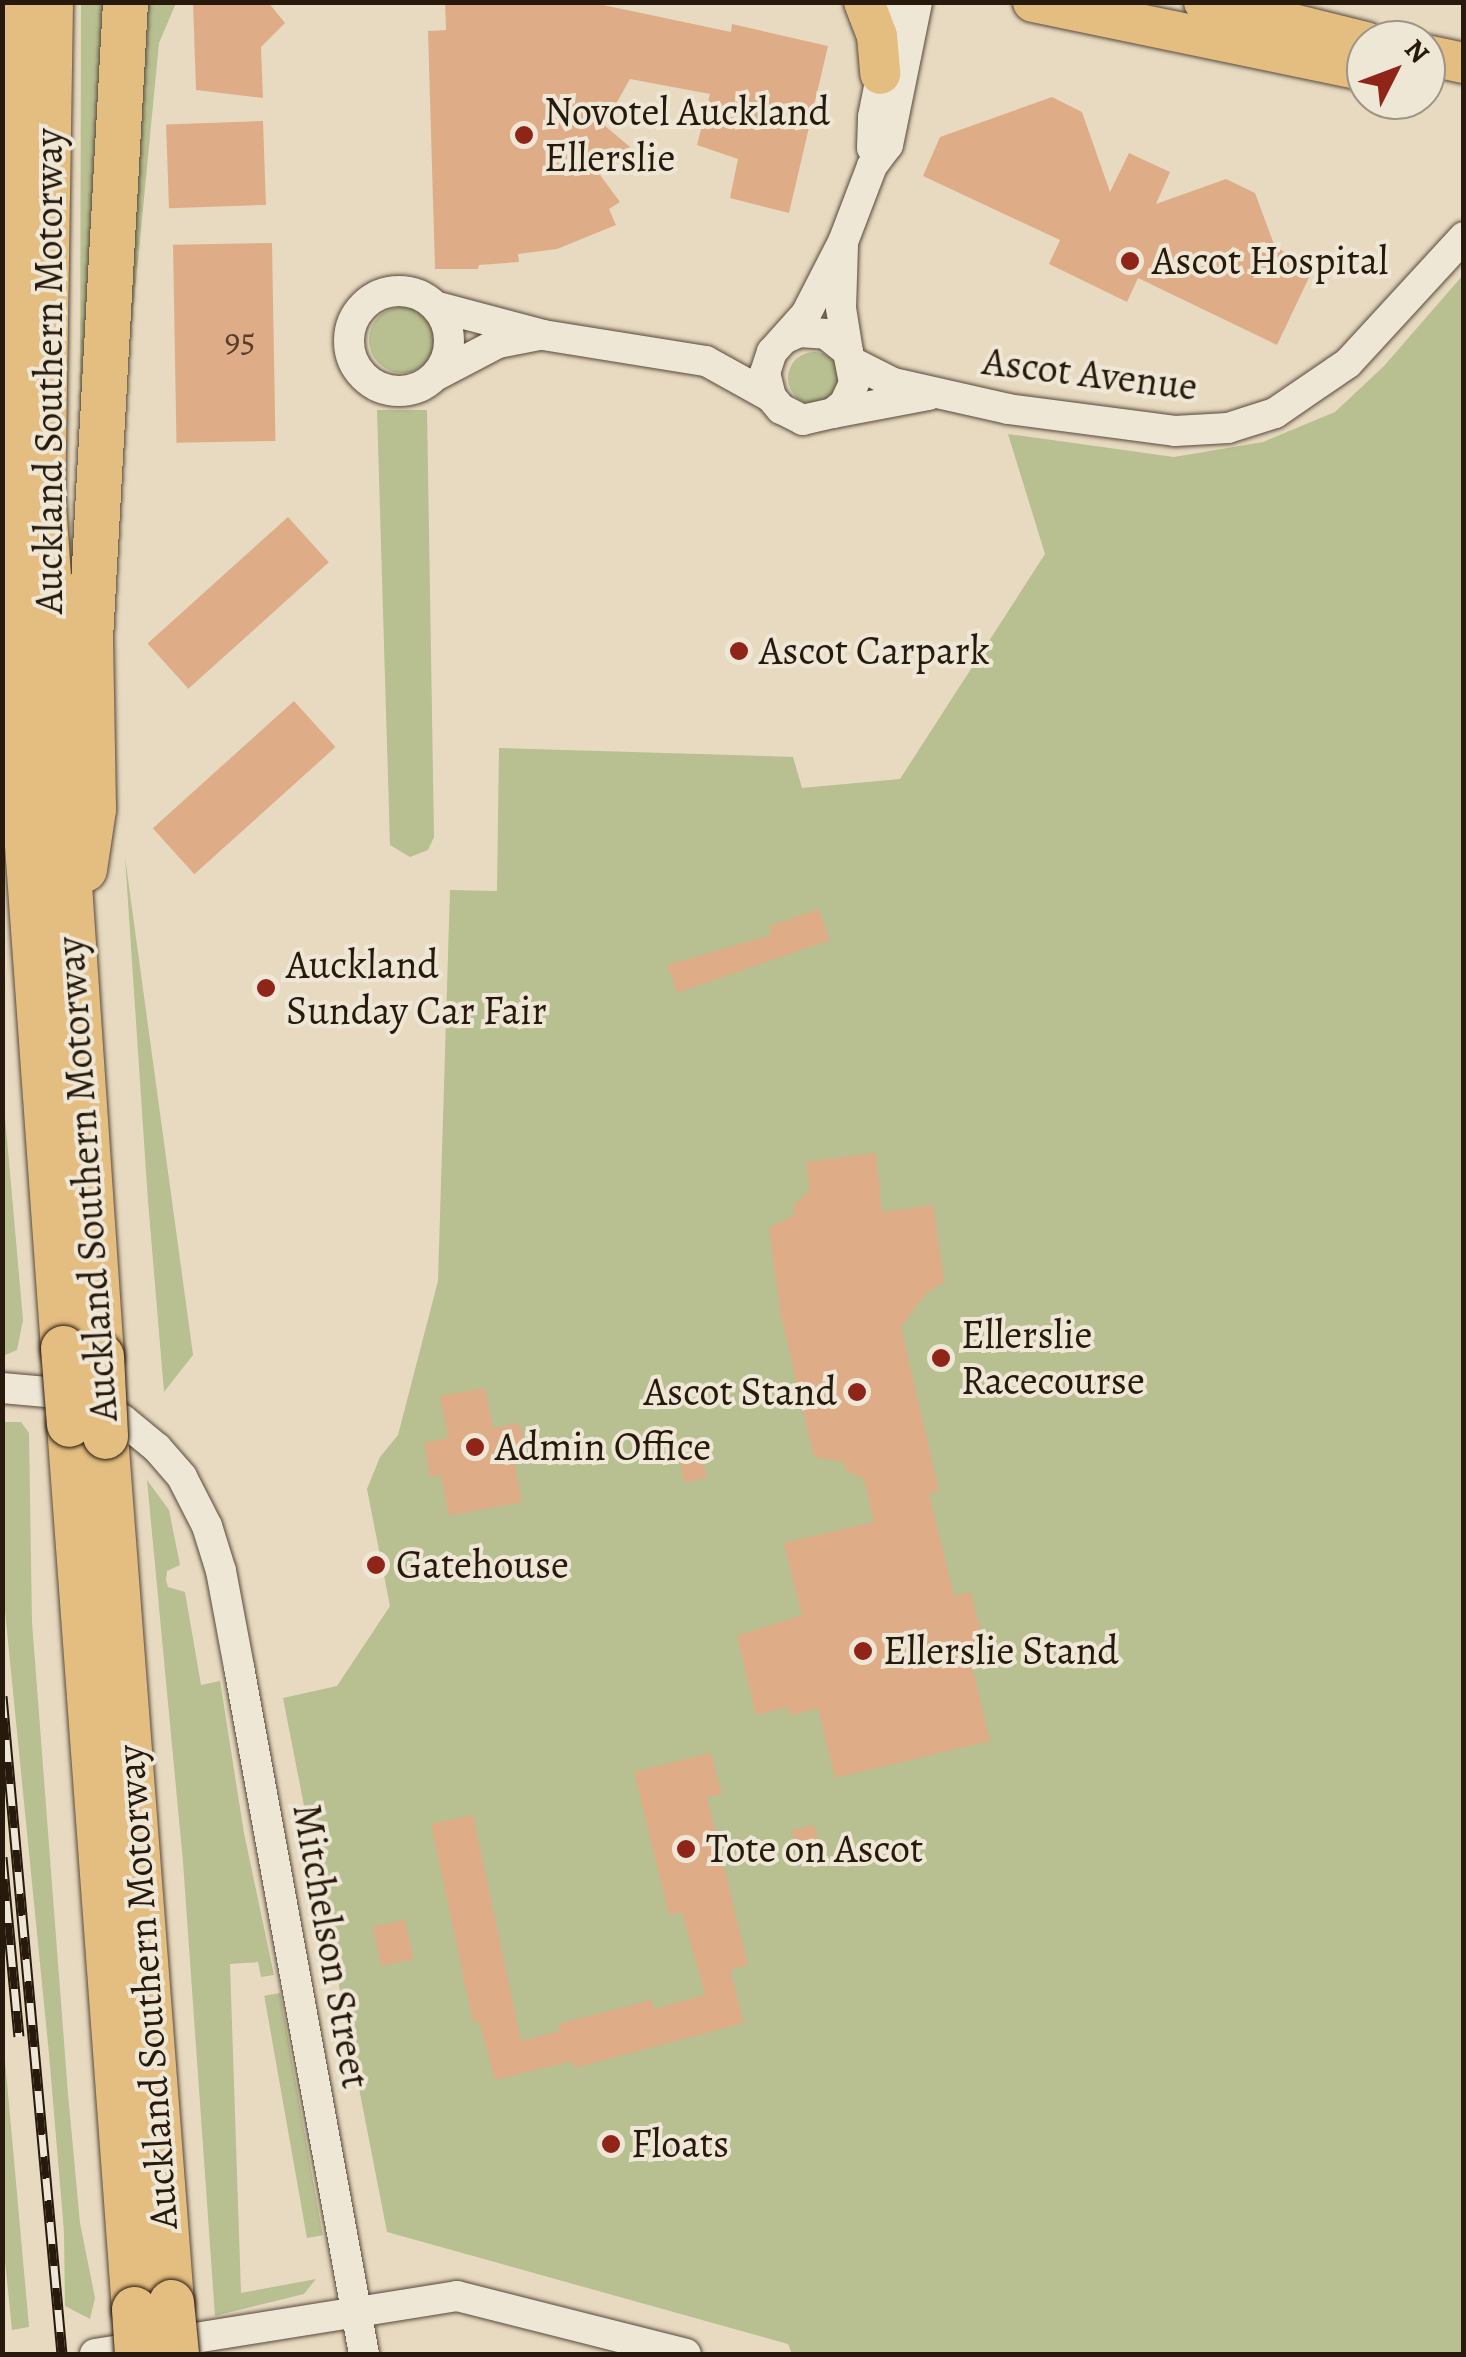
<!DOCTYPE html>
<html>
<head>
<meta charset="utf-8">
<style>
  body { margin:0 }
  #map { position:relative; width:1466px; height:2357px; overflow:hidden; background:#e7dac0; font-family:Alegreya,serif }
  div>[style] { position:absolute }
  [style*='--x'] { left:calc(var(--x)*1px); top:calc(var(--y)*1px); width:calc(var(--w)*1px); rotate:calc(var(--a)*1deg) }
  .green>* { inset:0; background:#b8bf91; transform-origin:0 0 }
  .round { border-radius:50% }
  .building>* { inset:0; background:#dead88; transform-origin:0 0 }
  .roads { filter:drop-shadow(0 0 2px #58493a) drop-shadow(0 0 2px #58493a) }
  .minor>* { height:30px; margin:-15px; padding:0 15px; transform-origin:15px; border-radius:15px; background:#efe7d6 }
  .minor>.ring { margin:-15px; padding:0; box-sizing:content-box; background:none; border:30px solid #efe7d6; border-radius:50% }
  .major>* { height:40px; margin:-20px; padding:0 20px; transform-origin:20px; border-radius:20px; background:#e4bd80 }
  .highway>* { height:45px; margin:-22.5px; padding:0 22.5px; transform-origin:22.5px; border-radius:22.5px; background:#e4bd80 }
  .rail>* { height:11px; margin-top:-5.5px; transform-origin:0; background:repeating-linear-gradient(90deg,#efe7d6 0 22px,#28190d 0 44px); box-sizing:border-box; border-block:2px solid #28190d }
  .bridges { filter:drop-shadow(0 0 2px #28190d) drop-shadow(0 0 2px #28190d) }
  .highway-bridge>* { height:45px; margin:-22.5px; padding:0 22.5px; transform-origin:22.5px; border-radius:22.5px; background:#e4bd80 }
  .dots>* { width:28px; height:28px; translate:-50% -50%; box-sizing:border-box; border:5px solid #efe7d6; border-radius:50% }
  span { translate:-50% -50%; white-space:nowrap; text-align:center; line-height:1.15; -webkit-text-stroke:8px #efe7d6; paint-order:stroke }
  .number-label { font-size:35px; color:#563e2c }
  .number-label span { -webkit-text-stroke-width:0 }
  .poi-label { font-size:40px; color:#28190d }
  .left { translate:0 -50%; text-align:left }
  .right { translate:-100% -50%; text-align:right }
  .street-label { font-size:40px; color:#28190d }
  .frame { position:absolute; inset:0; border:5px solid #28190d; pointer-events:none }
  .north { position:absolute; left:1346px; top:20px; width:100px; height:100px; box-sizing:border-box; background:#efe7d6; border:2px solid #9f9586; border-radius:50%; rotate:48deg; font-size:28px; font-weight:700; line-height:40px; text-align:center; color:#28190d }
  .north::after { content:''; display:block; margin:auto; width:35px; height:45px; background:#8f2418; clip-path:polygon(50% 0,100% 100%,50% 72%,0 100%) }
</style>
</head>
<body>
<div id="map">
  <div class="green">
    <div style="clip-path:polygon(81px 3px,111px 3px,80px 440px)"></div>
    <div style="clip-path:polygon(148px 3px,176px 3px,159px 43px,130px 343px,142px 24px)"></div>
    <div style="clip-path:polygon(1463px 275px,1463px 2354px,792px 2354px,788px 2344px,387px 2232px,283px 1698px,337px 1686px,390px 1606px,367px 1489px,380px 1457px,398px 1435px,438px 1281px,450px 890px,497px 891px,499px 748px,793px 757px,802px 788px,900px 779px,1045px 554px,1008px 434px,1174px 457px,1263px 442px,1335px 412px,1384px 366px)"></div>
    <div class="round" style="left:369px;top:307px;width:66px;height:66px"></div>
    <div class="round" style="left:788px;top:352px;width:52px;height:52px"></div>
    <div style="clip-path:polygon(377px 410px,427px 410px,434px 837px,428px 850px,410px 857px,390px 845px)"></div>
    <div style="clip-path:polygon(125px 857px,193px 1355px,164px 1392px,148px 1201px)"></div>
    <div style="clip-path:polygon(3px 1094px,23px 1320px,17px 1350px,3px 1356px)"></div>
    <div style="clip-path:polygon(3px 1422px,21px 1422px,29px 1433px,32px 1622px,68px 2094px,80px 2223px,95px 2298px,90px 2319px,65px 2306px,64px 2232px,49px 2054px,3px 1591px)"></div>
    <div style="clip-path:polygon(147px 1480px,169px 1510px,180px 1565px,167px 1571px,166px 1580px,168px 1587px,185px 1592px,201px 1685px,220px 1681px,244px 1833px,274px 1975px,261px 1977px,258px 1962px,230px 1964px,241px 2293px,316px 2279px,304px 2294px,215px 2316px,183px 1862px)"></div>
    <div style="left:280px;top:1993px;width:246px;height:16px;rotate:80deg"></div>
    <div style="clip-path:polygon(3px 2038px,29px 2327px,12px 2330px,2px 2231px)"></div>
  </div>
  <div class="building">
    <div style="clip-path:polygon(193px 2px,268px 2px,285px 23px,261px 47px,263px 98px,196px 90px)"></div>
    <div style="clip-path:polygon(445px 2px,589px 2px,731px 32px,732px 24px,828px 46px,789px 213px,730px 198px,738px 159px,697px 145px,710px 94px,630px 79px,604px 125px,630px 147px,600px 175px,620px 202px,609px 209px,616px 225px,557px 249px,518px 254px,519px 262px,479px 265px,478px 269px,435px 269px,428px 31px,446px 30px)"></div>
    <div style="clip-path:polygon(1052px 97px,1082px 112px,1110px 192px,1129px 153px,1170px 172px,1156px 204px,1226px 179px,1255px 193px,1275px 247px,1314px 267px,1277px 345px,1138px 278px,1127px 302px,1049px 264px,1060px 240px,923px 176px,940px 137px)"></div>
    <div style="left:263px;top:121px;width:84px;height:97px;rotate:88deg"></div>
    <div style="left:272px;top:243px;width:198px;height:99px;rotate:89deg"></div>
    <div style="left:288px;top:517px;width:61px;height:189px;rotate:48deg"></div>
    <div style="left:294px;top:701px;width:62px;height:190px;rotate:48deg"></div>
    <div style="clip-path:polygon(819px 909px,830px 940px,677px 993px,667px 965px,772px 935px,769px 926px)"></div>
    <div style="clip-path:polygon(876px 1153px,882px 1212px,933px 1205px,944px 1281px,924px 1296px,901px 1327px,939px 1491px,929px 1494px,954px 1596px,971px 1592px,988px 1660px,971px 1663px,990px 1741px,835px 1778px,818px 1708px,790px 1716px,788px 1707px,756px 1715px,737px 1636px,802px 1615px,784px 1543px,874px 1522px,864px 1479px,846px 1471px,844px 1462px,814px 1457px,781px 1316px,769px 1228px,795px 1215px,793px 1206px,810px 1190px,806px 1162px)"></div>
    <div style="clip-path:polygon(485px 1388px,493px 1428px,520px 1423px,526px 1452px,513px 1454px,522px 1502px,449px 1516px,441px 1475px,430px 1477px,424px 1443px,448px 1438px,440px 1396px)"></div>
    <div style="left:702px;top:1456px;width:22px;height:23px;rotate:77deg"></div>
    <div style="clip-path:polygon(711px 1753px,722px 1794px,707px 1797px,748px 1965px,730px 1970px,744px 2023px,574px 2068px,572px 2061px,495px 2080px,479px 2021px,473px 2022px,431px 1824px,473px 1815px,521px 2041px,560px 2031px,558px 2024px,651px 2000px,654px 2009px,705px 1995px,682px 1912px,669px 1915px,634px 1772px)"></div>
    <div style="left:814px;top:1825px;width:29px;height:23px;rotate:76deg"></div>
    <div style="left:405px;top:1920px;width:40px;height:33px;rotate:78deg"></div>
  </div>
  <div class="roads">
    <div class="minor">
      <div style="--x:872;--y:148;--w:31;--a:-88"></div>
      <div style="--x:873;--y:117;--w:117;--a:-78.7"></div>
      <div style="--x:843;--y:245;--w:63;--a:91.8"></div>
      <div style="--x:841;--y:308;--w:45;--a:81"></div>
      <div class="ring" style="left:349px;top:291px;width:70px;height:70px"></div>
      <div style="--x:438;--y:307;--w:109;--a:14.9"></div>
      <div style="--x:543;--y:335;--w:165;--a:9.1"></div>
      <div style="--x:706;--y:361;--w:74;--a:29"></div>
      <div style="--x:784;--y:339;--w:17;--a:-25"></div>
      <div style="--x:799;--y:332;--w:27;--a:4"></div>
      <div style="--x:826;--y:334;--w:28;--a:39"></div>
      <div style="--x:848;--y:352;--w:32;--a:79"></div>
      <div style="--x:854;--y:383;--w:23;--a:115"></div>
      <div style="--x:844;--y:404;--w:14;--a:141"></div>
      <div style="--x:833;--y:413;--w:31;--a:167"></div>
      <div style="--x:803;--y:420;--w:25;--a:-153"></div>
      <div style="--x:781;--y:409;--w:16;--a:-130"></div>
      <div style="--x:771;--y:397;--w:25;--a:-104"></div>
      <div style="--x:765;--y:373;--w:22;--a:-72"></div>
      <div style="--x:772;--y:352;--w:51;--a:-48.2"></div>
      <div style="--x:806;--y:314;--w:81;--a:-62.8"></div>
      <div style="--x:843;--y:242;--w:81;--a:-69.1"></div>
      <div style="--x:872;--y:166;--w:26;--a:-53"></div>
      <div style="--x:888;--y:145;--w:146;--a:-78.5"></div>
      <div style="--x:852;--y:362;--w:46;--a:27.1"></div>
      <div style="--x:893;--y:383;--w:118;--a:12.7"></div>
      <div style="--x:1008;--y:409;--w:168;--a:7.5"></div>
      <div style="--x:1175;--y:431;--w:53;--a:-3.2"></div>
      <div style="--x:1228;--y:428;--w:49;--a:-17.7"></div>
      <div style="--x:1275;--y:413;--w:88;--a:-34.4"></div>
      <div style="--x:1348;--y:363;--w:171;--a:-47.4"></div>
      <div style="--x:437;--y:375;--w:69;--a:-27.7"></div>
      <div style="--x:498;--y:343;--w:38;--a:-11"></div>
      <div style="--x:833;--y:413;--w:97;--a:-10.7"></div>
      <div style="--x:2;--y:1388;--w:45;--a:5.1"></div>
      <div style="--x:47;--y:1392;--w:49;--a:14"></div>
      <div style="--x:95;--y:1404;--w:32;--a:30"></div>
      <div style="--x:123;--y:1420;--w:44;--a:39.5"></div>
      <div style="--x:157;--y:1448;--w:38;--a:49"></div>
      <div style="--x:182;--y:1477;--w:55;--a:63"></div>
      <div style="--x:207;--y:1526;--w:47;--a:72.7"></div>
      <div style="--x:221;--y:1571;--w:98;--a:79.4"></div>
      <div style="--x:239;--y:1667;--w:698;--a:79.69"></div>
      <div style="--x:95;--y:2354;--w:367;--a:-9.1"></div>
      <div style="--x:457;--y:2296;--w:236;--a:14.2"></div>
    </div>
    <div class="major">
      <div style="--x:864;--y:2;--w:36;--a:69"></div>
      <div style="--x:877;--y:36;--w:38;--a:85"></div>
      <div style="--x:1033;--y:2;--w:340;--a:11.7"></div>
      <div style="--x:1204;--y:2;--w:167;--a:13.9"></div>
      <div style="--x:1426;--y:55;--w:39;--a:12"></div>
    </div>
    <div class="highway">
      <div style="--x:10;--y:2;--w:535;--a:90.54"></div>
      <div style="--x:5;--y:537;--w:813;--a:85.91"></div>
      <div style="--x:50;--y:2;--w:486;--a:90.9"></div>
      <div style="--x:42;--y:488;--w:870;--a:86.11"></div>
      <div style="--x:84;--y:869;--w:61;--a:-81.5"></div>
      <div style="--x:93;--y:809;--w:171;--a:-91"></div>
      <div style="--x:90;--y:638;--w:637;--a:-86.85"></div>
      <div style="--x:69;--y:1424;--w:887;--a:85.8"></div>
      <div style="--x:105;--y:1436;--w:869;--a:85.64"></div>
    </div>
  </div>
  <div class="rail">
    <div style="--x:2;--y:1696;--w:661;--a:84.79"></div>
    <div style="--x:2;--y:1857;--w:180;--a:84.6"></div>
  </div>
  <div class="bridges">
    <div class="highway-bridge">
      <div style="--x:63;--y:1348;--w:76;--a:85.5"></div>
      <div style="--x:101;--y:1356;--w:80;--a:87.1"></div>
      <div style="--x:171;--y:2302;--w:52;--a:84.5"></div>
      <div style="--x:134;--y:2309;--w:45;--a:86.2"></div>
    </div>
  </div>
  <div class="dots">
    <div style="left:524px;top:135px;background:#8f2418"></div>
    <div style="left:1130px;top:261px;background:#8f2418"></div>
    <div style="left:739px;top:651px;background:#8f2418"></div>
    <div style="left:266px;top:988px;background:#8f2418"></div>
    <div style="left:941px;top:1358px;background:#8f2418"></div>
    <div style="left:857px;top:1392px;background:#8f2418"></div>
    <div style="left:475px;top:1447px;background:#8f2418"></div>
    <div style="left:376px;top:1565px;background:#8f2418"></div>
    <div style="left:863px;top:1651px;background:#8f2418"></div>
    <div style="left:686px;top:1849px;background:#8f2418"></div>
    <div style="left:611px;top:2144px;background:#8f2418"></div>
  </div>
  <div class="number-label">
    <span style="left:240px;top:339px">95</span>
  </div>
  <div class="poi-label">
    <span class="left" style="left:544px;top:135px">Novotel Auckland<br>Ellerslie</span>
    <span class="left" style="left:1152px;top:261px">Ascot Hospital</span>
    <span class="left" style="left:759px;top:651px">Ascot Carpark</span>
    <span class="left" style="left:286px;top:988px">Auckland<br>Sunday Car Fair</span>
    <span class="left" style="left:961px;top:1358px">Ellerslie<br>Racecourse</span>
    <span class="right" style="left:837px;top:1392px">Ascot Stand</span>
    <span class="left" style="left:495px;top:1447px">Admin Office</span>
    <span class="left" style="left:396px;top:1565px">Gatehouse</span>
    <span class="left" style="left:883px;top:1651px">Ellerslie Stand</span>
    <span class="left" style="left:706px;top:1849px">Tote on Ascot</span>
    <span class="left" style="left:631px;top:2144px">Floats</span>
  </div>
  <div class="street-label">
    <span style="left:49px;top:371px;rotate:-90deg">Auckland Southern Motorway</span>
    <span style="left:1090px;top:374px;rotate:7deg">Ascot Avenue</span>
    <span style="left:87px;top:1179px;rotate:-94deg">Auckland Southern Motorway</span>
    <span style="left:331px;top:1946px;rotate:80deg">Mitchelson Street</span>
    <span style="left:147px;top:1987px;rotate:-94deg">Auckland Southern Motorway</span>
  </div>
  <div class="frame"></div>
  <div class="north">N</div>
</div>
</body>
</html>
